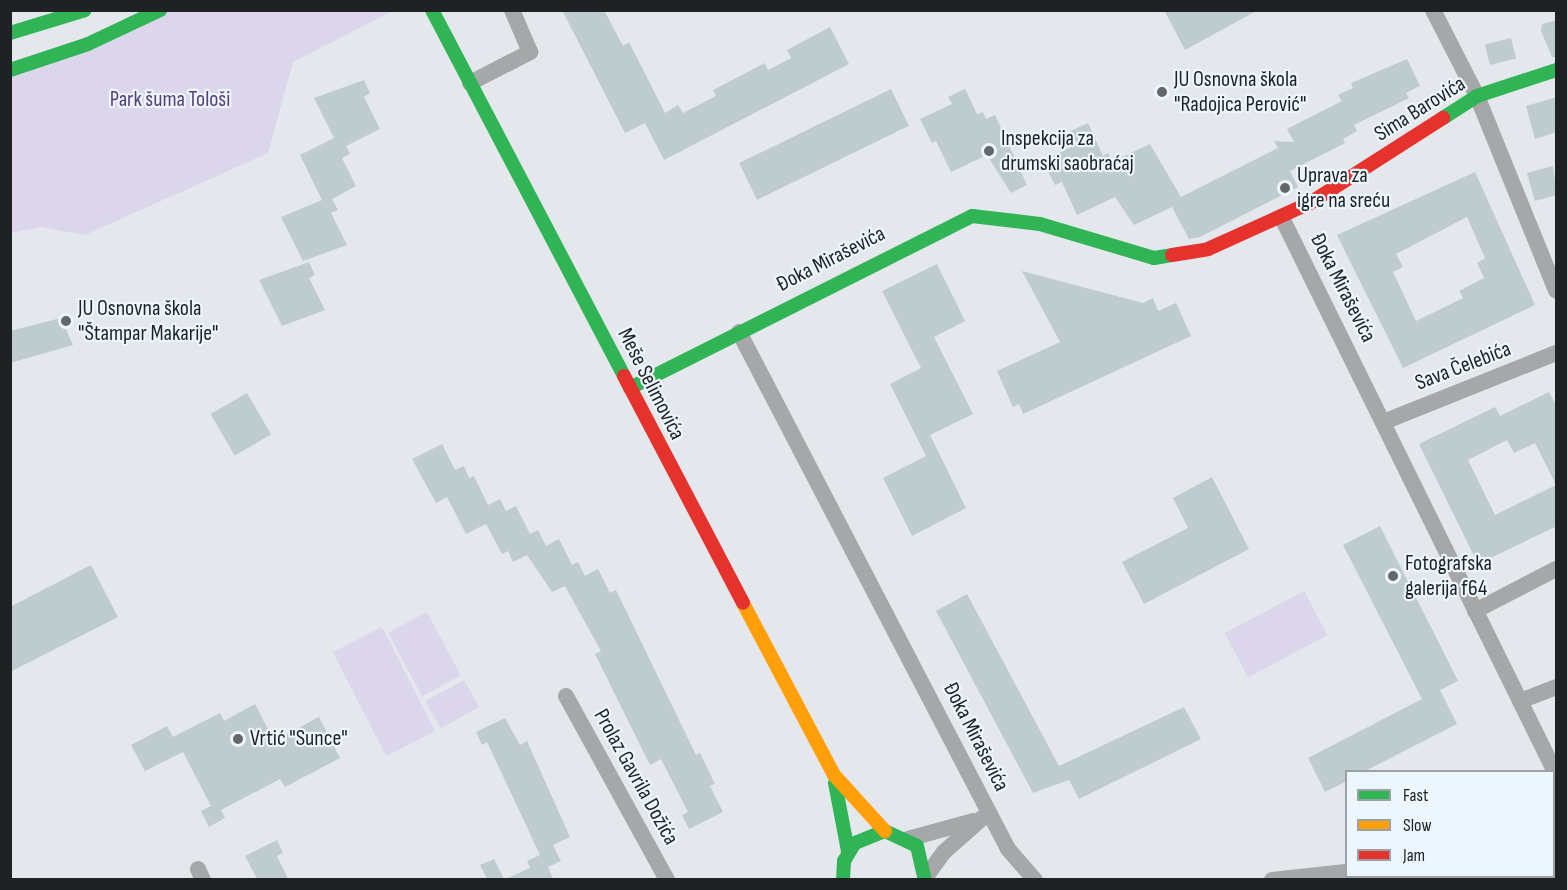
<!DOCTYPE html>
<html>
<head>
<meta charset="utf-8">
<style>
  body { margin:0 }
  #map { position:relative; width:1567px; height:890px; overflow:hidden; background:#e4e8ec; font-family:"Sofia Sans Condensed",sans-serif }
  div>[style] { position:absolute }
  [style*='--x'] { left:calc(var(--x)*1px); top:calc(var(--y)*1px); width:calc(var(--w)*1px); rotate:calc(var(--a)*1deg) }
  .green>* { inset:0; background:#dcd6ed; transform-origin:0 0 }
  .building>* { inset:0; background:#beccd0; transform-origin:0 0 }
  .street>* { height:16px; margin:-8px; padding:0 8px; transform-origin:8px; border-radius:8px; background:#a5a7a8 }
  .fast>* { height:14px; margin:-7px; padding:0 7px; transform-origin:7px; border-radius:7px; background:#30b455 }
  .slow>* { height:14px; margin:-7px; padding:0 7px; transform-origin:7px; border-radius:7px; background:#ff9f0a }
  .jam>* { height:14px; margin:-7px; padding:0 7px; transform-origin:7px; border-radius:7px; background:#e5322d }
  .dots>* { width:16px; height:16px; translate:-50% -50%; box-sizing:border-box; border:3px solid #edf6fd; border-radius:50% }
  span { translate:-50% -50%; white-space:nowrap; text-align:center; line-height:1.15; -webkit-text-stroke:4.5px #edf6fd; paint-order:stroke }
  .poi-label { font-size:22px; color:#1f2224 }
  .left { translate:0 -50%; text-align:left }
  .park-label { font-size:22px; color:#573d79 }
  .street-label { font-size:22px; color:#1f2224 }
  .frame { position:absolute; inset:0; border:12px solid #1f2224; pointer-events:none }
  .legend { position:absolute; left:1345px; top:770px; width:210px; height:108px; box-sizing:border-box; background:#edf6fd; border:2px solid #9ba1a6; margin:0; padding:8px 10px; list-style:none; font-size:18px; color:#1f2224 }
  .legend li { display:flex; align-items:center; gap:12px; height:30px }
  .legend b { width:30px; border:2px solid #9ba1a6 }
</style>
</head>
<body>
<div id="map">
  <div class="green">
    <div style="clip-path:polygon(155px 11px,393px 11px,293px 62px,268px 153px,85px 235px,41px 227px,11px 233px,10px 76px)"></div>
    <div style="left:1304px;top:591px;width:50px;height:90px;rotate:62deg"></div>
    <div style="left:427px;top:612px;width:72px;height:44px;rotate:62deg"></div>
    <div style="left:382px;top:627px;width:117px;height:55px;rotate:63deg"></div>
    <div style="left:464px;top:680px;width:31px;height:44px;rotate:61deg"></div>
  </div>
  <div class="building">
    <div style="clip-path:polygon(562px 10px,604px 10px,623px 46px,629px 42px,665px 113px,678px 105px,683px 113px,716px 96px,713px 90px,765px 63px,768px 70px,791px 58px,787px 50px,830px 27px,849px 64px,664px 160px,645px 123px,625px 133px)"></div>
    <div style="clip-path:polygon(1164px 10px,1258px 10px,1185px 50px)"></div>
    <div style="clip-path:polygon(1557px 20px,1557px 57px,1552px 57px,1541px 31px,1542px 24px)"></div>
    <div style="left:1511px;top:38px;width:21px;height:27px;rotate:76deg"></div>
    <div style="clip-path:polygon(1407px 59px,1420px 86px,1406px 93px,1409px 98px,1354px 125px,1357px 131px,1343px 139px,1345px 143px,1290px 171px,1298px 187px,1200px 237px,1189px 239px,1172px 207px,1134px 225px,1115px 197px,1077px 215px,1062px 182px,1055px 185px,1043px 161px,1077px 144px,1071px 131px,1088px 123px,1103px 156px,1108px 153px,1112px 162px,1150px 144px,1181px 197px,1278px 148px,1274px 141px,1294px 142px,1287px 129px,1342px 101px,1338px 95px,1353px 88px,1351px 83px)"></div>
    <div style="clip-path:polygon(364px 80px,370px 93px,364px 97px,380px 129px,346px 146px,350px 154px,342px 158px,356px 186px,332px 199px,338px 210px,331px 213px,347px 245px,303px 261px,281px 217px,322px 200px,300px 155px,334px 138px,314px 98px)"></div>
    <div style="left:891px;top:89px;width:41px;height:169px;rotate:64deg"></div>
    <div style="clip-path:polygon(965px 89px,977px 114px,983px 112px,986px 119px,995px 115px,1027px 185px,1011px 193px,987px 155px,951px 172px,936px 141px,932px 143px,920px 119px,952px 104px,948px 97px)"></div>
    <div style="clip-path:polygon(1557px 97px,1557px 132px,1535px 139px,1526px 106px)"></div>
    <div style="clip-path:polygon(1553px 166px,1557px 195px,1535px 201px,1527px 173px)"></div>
    <div style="clip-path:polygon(evenodd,1475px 172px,1535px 305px,1403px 368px,1337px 235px,1475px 172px,1467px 217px,1485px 258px,1477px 263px,1484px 278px,1459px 291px,1463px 298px,1416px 321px,1393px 272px,1403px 267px,1396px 254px,1467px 217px)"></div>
    <div style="clip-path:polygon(309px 262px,315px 275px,309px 278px,325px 310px,282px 326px,259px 280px)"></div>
    <div style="clip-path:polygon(937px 264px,965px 321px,934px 337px,973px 414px,930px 435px,966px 508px,912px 536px,883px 478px,926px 456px,890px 384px,921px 368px,882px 291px)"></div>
    <div style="clip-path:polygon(1022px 271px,1143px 303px,1153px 298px,1158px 311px,1176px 303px,1191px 336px,1023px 414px,1019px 404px,1013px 407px,997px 371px,1060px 342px)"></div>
    <div style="clip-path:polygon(61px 318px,73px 345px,10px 363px,10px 331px)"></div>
    <div style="clip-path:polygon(evenodd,1549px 392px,1557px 407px,1557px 526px,1478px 564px,1419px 444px,1495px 407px,1500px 416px,1549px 392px,1507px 440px,1514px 453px,1535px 443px,1556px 485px,1495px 515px,1468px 460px,1507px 440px)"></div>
    <div style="left:247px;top:393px;width:48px;height:42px;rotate:60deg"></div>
    <div style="clip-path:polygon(442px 444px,455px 470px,464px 466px,469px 478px,474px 476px,488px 505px,500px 499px,506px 511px,516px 506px,530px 534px,538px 530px,546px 546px,559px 539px,572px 565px,578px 562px,585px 576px,598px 569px,610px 593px,616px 590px,696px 755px,700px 753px,715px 784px,710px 786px,723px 812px,689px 829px,682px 815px,688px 812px,661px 759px,650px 765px,595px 654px,601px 651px,565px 586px,552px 592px,527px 555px,513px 562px,508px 551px,502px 554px,486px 524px,466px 534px,447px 497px,436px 503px,412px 459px)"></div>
    <div style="clip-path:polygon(1212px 477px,1249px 549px,1144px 604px,1122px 562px,1188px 528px,1173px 498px)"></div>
    <div style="clip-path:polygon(1380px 526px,1458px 681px,1440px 690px,1457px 724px,1365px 771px,1347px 771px,1347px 781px,1325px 792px,1308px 758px,1422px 699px,1343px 545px)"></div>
    <div style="clip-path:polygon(91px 565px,118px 617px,10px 672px,10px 607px)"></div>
    <div style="clip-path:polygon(967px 594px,1059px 766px,1184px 707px,1201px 739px,1079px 799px,1069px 780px,1033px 793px,936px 611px)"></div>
    <div style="clip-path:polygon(255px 704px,274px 741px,319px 717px,340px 758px,285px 787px,280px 779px,221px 810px,225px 818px,209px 827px,201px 811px,211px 806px,183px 752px,145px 771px,131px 745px,167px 726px,173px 737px,220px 713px,224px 721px)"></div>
    <div style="clip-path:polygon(505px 718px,520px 745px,527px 741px,570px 837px,553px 845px,561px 861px,548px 867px,553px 879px,506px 879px,530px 868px,527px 861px,540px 855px,487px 742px,482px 745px,476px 732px)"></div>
    <div style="clip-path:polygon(277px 840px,283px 853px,277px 856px,288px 879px,257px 879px,245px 856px)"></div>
    <div style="clip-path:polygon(494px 859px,504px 879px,487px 879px,480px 865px)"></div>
  </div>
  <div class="street">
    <div style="--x:1433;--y:10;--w:97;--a:62.9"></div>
    <div style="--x:1477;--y:96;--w:210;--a:67.9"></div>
    <div style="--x:470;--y:83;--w:68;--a:-27.3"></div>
    <div style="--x:530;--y:52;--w:46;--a:-113.2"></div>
    <div style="--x:1282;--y:218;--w:620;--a:63.77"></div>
    <div style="--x:739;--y:332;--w:583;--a:62.51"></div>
    <div style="--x:1008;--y:849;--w:41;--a:48.9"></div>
    <div style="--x:1386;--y:421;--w:183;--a:-21.8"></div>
    <div style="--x:1475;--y:611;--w:91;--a:-27.4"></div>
    <div style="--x:566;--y:696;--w:210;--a:61.2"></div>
    <div style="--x:1520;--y:701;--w:39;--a:-21"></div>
    <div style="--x:908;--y:839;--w:67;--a:-15.5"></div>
    <div style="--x:1554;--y:850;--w:2;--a:0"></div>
    <div style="--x:198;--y:869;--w:12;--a:66"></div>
    <div style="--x:925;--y:878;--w:32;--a:-54"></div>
    <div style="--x:944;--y:852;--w:60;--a:-41.6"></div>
    <div style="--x:1272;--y:880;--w:74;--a:-6.2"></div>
  </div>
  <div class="fast">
    <div style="--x:432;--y:10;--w:413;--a:62.3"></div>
    <div style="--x:10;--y:33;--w:78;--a:-17"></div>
    <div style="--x:10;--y:70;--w:82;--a:-18.4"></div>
    <div style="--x:88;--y:44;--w:80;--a:-25.3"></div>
    <div style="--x:1443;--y:118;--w:40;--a:-32.9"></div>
    <div style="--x:1477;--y:96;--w:83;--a:-18.2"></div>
    <div style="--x:630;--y:388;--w:383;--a:-26.7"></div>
    <div style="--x:972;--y:216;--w:68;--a:6.7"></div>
    <div style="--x:1040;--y:224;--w:119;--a:16.6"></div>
    <div style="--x:1154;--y:258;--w:18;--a:-9"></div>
    <div style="--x:835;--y:783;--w:69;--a:79.2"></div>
    <div style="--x:843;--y:880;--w:19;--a:-87"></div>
    <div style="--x:844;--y:861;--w:21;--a:-59"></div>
    <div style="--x:855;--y:843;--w:32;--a:-22"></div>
    <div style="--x:885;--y:831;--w:35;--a:25"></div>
    <div style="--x:917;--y:846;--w:35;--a:77"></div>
  </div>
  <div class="slow">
    <div style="--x:743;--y:603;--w:195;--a:62.1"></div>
    <div style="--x:834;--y:775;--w:76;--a:47.7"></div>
  </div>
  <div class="jam">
    <div style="--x:1172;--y:255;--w:36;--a:-9"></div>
    <div style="--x:1208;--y:249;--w:112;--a:-24.3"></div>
    <div style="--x:1310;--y:203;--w:158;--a:-32.6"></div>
    <div style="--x:624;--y:376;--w:256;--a:62.3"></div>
  </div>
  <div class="dots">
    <div style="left:1162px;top:92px;background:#64676a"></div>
    <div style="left:989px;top:151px;background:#64676a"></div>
    <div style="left:1285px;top:188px;background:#64676a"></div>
    <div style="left:66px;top:321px;background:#64676a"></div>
    <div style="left:1393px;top:576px;background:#64676a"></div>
    <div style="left:238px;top:739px;background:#64676a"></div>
  </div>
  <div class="poi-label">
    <span class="left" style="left:1174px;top:92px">JU Osnovna škola<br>"Radojica Perović"</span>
    <span class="left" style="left:1001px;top:151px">Inspekcija za<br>drumski saobraćaj</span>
    <span class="left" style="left:1297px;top:188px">Uprava za<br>igre na sreću</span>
    <span class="left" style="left:78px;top:321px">JU Osnovna škola<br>"Štampar Makarije"</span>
    <span class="left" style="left:1405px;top:576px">Fotografska<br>galerija f64</span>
    <span class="left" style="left:250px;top:739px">Vrtić "Sunce"</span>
  </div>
  <div class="park-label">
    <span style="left:170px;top:100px">Park šuma Tološi</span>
  </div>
  <div class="street-label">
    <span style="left:1420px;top:109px;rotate:-32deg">Sima Barovića</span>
    <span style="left:831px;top:259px;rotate:-27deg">Đoka Miraševića</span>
    <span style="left:1343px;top:288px;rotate:63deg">Đoka Miraševića</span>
    <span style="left:1463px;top:366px;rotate:-21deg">Sava Čelebića</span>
    <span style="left:651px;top:384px;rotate:63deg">Meše Selimovića</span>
    <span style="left:976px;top:737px;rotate:63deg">Đoka Miraševića</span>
    <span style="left:636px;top:777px;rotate:61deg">Prolaz Gavrila Dožića</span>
  </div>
  <div class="frame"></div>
  <ul class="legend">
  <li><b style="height:8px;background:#30b455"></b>Fast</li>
  <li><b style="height:8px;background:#ff9f0a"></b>Slow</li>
  <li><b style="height:8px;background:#e5322d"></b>Jam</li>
  </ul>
</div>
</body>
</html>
